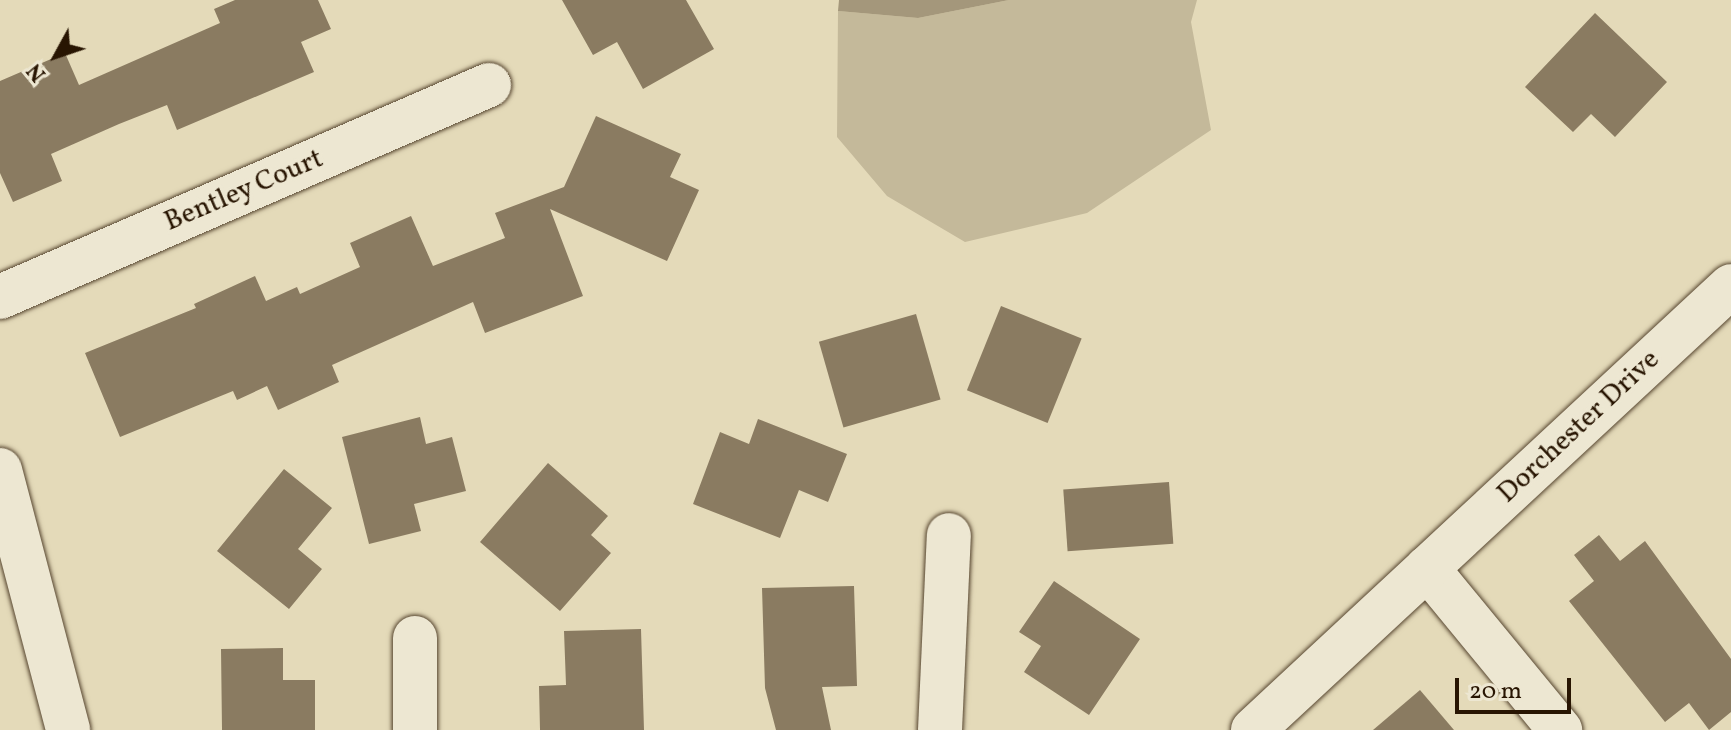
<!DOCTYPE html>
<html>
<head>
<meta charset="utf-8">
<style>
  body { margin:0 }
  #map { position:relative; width:1731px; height:730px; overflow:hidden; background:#e4dab9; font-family:Vollkorn,serif }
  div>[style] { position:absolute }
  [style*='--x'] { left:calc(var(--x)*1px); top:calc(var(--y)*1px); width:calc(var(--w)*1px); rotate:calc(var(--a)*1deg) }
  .green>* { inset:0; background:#c4b99a }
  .water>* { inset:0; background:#a4977b }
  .building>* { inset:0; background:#8a7b61; transform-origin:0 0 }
  .roads { filter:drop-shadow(0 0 2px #574630) drop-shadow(0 0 2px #574630) }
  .minor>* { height:44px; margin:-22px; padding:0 22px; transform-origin:22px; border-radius:22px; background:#ede7d2 }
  span { translate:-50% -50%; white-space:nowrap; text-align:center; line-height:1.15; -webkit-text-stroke:7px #ede7d2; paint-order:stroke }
  .street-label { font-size:28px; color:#281502 }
  .north { position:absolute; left:16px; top:16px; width:80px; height:80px; -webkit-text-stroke:6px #ede7d2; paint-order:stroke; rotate:230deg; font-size:22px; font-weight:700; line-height:32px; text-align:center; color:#281502 }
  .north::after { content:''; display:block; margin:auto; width:28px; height:36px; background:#281502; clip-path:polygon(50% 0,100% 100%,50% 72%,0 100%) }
  .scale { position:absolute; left:1455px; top:678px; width:116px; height:36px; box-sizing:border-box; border:4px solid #281502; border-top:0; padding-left:10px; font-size:24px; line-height:28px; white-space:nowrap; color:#281502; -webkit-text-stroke:6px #ede7d2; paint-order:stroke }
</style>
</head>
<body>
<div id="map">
  <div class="green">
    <div style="clip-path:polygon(1009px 0,1197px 0,1191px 22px,1211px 130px,1087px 213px,965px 242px,887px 196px,837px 137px,838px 11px,918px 18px)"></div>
  </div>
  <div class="water">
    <div style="clip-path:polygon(839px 0,1009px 0,918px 18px,838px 11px)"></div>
  </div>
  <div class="building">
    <div style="clip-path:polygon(235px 0,318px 0,331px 29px,301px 42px,314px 72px,177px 130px,167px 105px,119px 124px,51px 154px,62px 181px,13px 202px,0 173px,0 81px,65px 53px,79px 85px,220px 23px,214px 9px)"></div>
    <div style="clip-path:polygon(562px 0,686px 0,714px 49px,643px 89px,617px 42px,593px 55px)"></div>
    <div style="clip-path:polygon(1595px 13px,1667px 82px,1615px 137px,1591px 114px,1573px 132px,1525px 87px)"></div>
    <div style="clip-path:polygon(596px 116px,681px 154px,670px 177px,699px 190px,667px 261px,550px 209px,583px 296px,485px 333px,473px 302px,332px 365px,339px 382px,278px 410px,267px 386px,237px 400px,233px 391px,120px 437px,85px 353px,196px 308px,194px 304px,255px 276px,266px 301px,297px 287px,300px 294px,360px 267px,350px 243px,411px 216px,433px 266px,505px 238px,495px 213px,564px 187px)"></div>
    <div style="left:1001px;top:306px;width:87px;height:91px;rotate:22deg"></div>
    <div style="left:916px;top:314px;width:89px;height:101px;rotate:74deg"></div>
    <div style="clip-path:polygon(420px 417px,426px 444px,452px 437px,466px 491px,414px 504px,421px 531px,369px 544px,342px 437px)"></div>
    <div style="clip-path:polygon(758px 419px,847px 454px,828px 502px,799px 490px,780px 538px,693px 504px,720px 432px,749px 444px)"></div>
    <div style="clip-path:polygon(548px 463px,608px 516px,591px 535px,611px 553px,560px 611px,480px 542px)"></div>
    <div style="clip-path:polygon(284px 469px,332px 508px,298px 549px,322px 569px,289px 609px,217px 551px)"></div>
    <div style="left:1169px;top:482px;width:62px;height:106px;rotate:86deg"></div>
    <div style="clip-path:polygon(1599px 535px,1620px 561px,1645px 541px,1731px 659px,1731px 712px,1709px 730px,1689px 703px,1665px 722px,1569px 601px,1594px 581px,1574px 555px)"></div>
    <div style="clip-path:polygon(1054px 581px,1140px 639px,1089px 715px,1024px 672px,1041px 646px,1019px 632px)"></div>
    <div style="clip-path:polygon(854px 586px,857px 686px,822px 687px,831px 730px,776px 730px,765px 688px,762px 588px)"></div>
    <div style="clip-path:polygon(641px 629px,644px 730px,540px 730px,539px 686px,566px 685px,564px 631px)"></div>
    <div style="clip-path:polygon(283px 648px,283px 680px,315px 680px,315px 730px,222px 730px,221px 649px)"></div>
    <div style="clip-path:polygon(1420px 690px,1454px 730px,1373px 730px)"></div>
  </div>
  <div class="roads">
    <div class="minor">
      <div style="--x:0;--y:297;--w:533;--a:-23.44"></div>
      <div style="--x:0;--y:470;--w:269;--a:75.3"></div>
      <div style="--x:1427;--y:568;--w:210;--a:50.6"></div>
      <div style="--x:415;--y:730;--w:92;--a:-90"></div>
      <div style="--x:940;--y:730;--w:195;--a:-87.4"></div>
      <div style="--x:1253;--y:730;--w:652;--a:-42.89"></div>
    </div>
  </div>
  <div class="street-label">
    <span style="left:244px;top:191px;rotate:-23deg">Bentley Court</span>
    <span style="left:1579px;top:427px;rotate:-43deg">Dorchester Drive</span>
  </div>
  <div class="north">N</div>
  <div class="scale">20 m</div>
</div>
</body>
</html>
